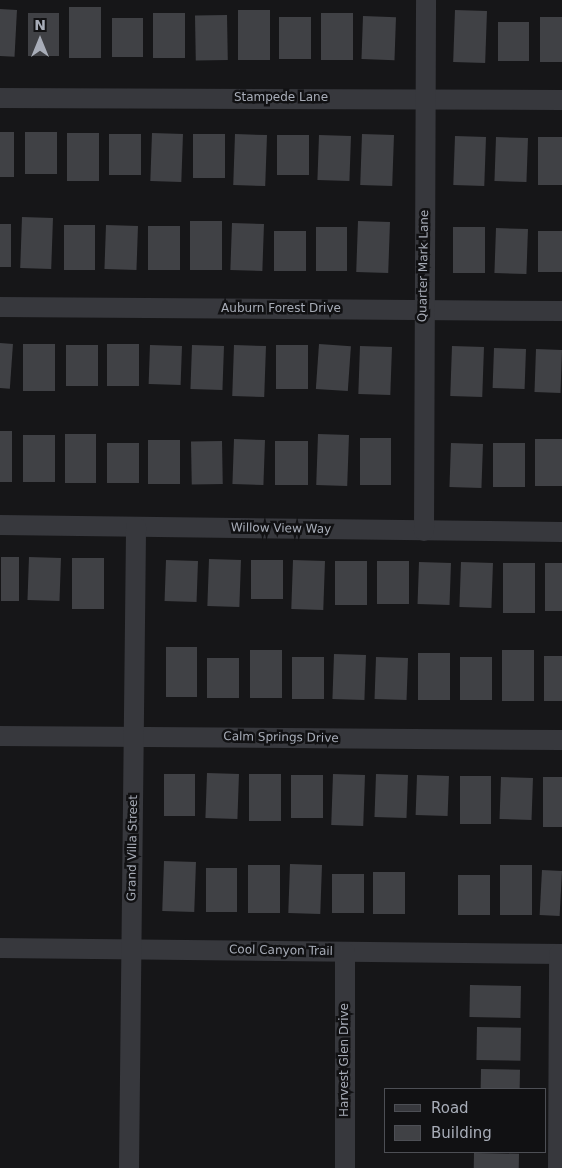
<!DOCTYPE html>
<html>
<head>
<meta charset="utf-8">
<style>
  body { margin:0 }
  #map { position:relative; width:562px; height:1168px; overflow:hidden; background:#161618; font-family:"DejaVu Sans",sans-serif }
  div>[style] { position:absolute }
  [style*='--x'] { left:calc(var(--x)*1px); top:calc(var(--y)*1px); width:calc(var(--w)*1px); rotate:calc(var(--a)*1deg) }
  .building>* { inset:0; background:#404145; transform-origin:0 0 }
  .minor>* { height:20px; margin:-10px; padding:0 10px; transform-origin:10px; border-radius:10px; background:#37383d }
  span { translate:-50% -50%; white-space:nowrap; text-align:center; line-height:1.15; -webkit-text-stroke:5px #111113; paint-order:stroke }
  .street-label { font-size:12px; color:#a8adb8 }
  .legend { position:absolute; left:384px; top:1088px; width:162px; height:65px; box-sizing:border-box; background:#111113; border:1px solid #4d4f55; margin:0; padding:6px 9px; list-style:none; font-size:15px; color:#a8adb8 }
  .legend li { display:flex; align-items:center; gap:10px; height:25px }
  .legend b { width:25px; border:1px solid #4d4f55 }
  .north { position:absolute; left:15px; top:15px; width:50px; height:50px; -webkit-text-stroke:4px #111113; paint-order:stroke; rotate:0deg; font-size:14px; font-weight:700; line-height:20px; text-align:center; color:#a8adb8 }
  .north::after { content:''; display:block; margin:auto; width:18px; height:22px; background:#a8adb8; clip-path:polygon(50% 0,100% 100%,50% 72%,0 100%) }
</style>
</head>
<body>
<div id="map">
  <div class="building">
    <div style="left:69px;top:7px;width:32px;height:51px"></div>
    <div style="left:0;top:9px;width:17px;height:47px;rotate:3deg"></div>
    <div style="left:238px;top:10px;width:32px;height:50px"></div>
    <div style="left:455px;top:10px;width:32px;height:52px;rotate:2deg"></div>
    <div style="left:28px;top:13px;width:31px;height:43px"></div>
    <div style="left:153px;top:13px;width:32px;height:45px"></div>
    <div style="left:321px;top:13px;width:32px;height:47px"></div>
    <div style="left:227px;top:15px;width:45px;height:32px;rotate:89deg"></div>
    <div style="left:363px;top:16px;width:33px;height:43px;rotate:2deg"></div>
    <div style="left:279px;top:17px;width:32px;height:42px"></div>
    <div style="left:540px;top:17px;width:22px;height:45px"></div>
    <div style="left:112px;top:18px;width:31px;height:39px"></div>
    <div style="left:498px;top:22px;width:31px;height:39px"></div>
    <div style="left:0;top:132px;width:14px;height:45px"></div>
    <div style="left:25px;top:132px;width:32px;height:42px"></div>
    <div style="left:67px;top:133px;width:32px;height:48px"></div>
    <div style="left:152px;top:133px;width:31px;height:48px;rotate:2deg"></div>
    <div style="left:109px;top:134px;width:32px;height:41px"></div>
    <div style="left:193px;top:134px;width:32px;height:44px"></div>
    <div style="left:235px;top:134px;width:32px;height:51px;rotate:2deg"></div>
    <div style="left:362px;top:134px;width:32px;height:51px;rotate:2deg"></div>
    <div style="left:277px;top:135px;width:32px;height:40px"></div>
    <div style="left:319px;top:135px;width:32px;height:45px;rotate:2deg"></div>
    <div style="left:455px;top:136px;width:31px;height:49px;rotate:2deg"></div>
    <div style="left:496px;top:137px;width:32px;height:44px;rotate:2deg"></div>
    <div style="left:562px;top:137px;width:48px;height:24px;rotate:90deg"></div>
    <div style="left:22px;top:217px;width:31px;height:51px;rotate:2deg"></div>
    <div style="left:190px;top:221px;width:32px;height:49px"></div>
    <div style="left:358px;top:221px;width:32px;height:51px;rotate:2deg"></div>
    <div style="left:232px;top:223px;width:32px;height:47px;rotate:2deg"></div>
    <div style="left:0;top:224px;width:11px;height:43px"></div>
    <div style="left:64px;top:225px;width:31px;height:45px"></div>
    <div style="left:106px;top:225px;width:32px;height:44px;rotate:2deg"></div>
    <div style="left:148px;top:226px;width:32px;height:44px"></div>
    <div style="left:316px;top:227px;width:31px;height:44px"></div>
    <div style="left:453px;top:227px;width:32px;height:46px"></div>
    <div style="left:496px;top:228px;width:32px;height:45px;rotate:2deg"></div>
    <div style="left:274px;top:231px;width:32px;height:40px"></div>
    <div style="left:538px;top:231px;width:24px;height:41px"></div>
    <div style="left:0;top:343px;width:13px;height:45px;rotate:4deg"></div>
    <div style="left:23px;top:344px;width:32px;height:47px"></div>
    <div style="left:107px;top:344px;width:32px;height:42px"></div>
    <div style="left:319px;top:344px;width:32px;height:45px;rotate:4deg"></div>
    <div style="left:66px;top:345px;width:32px;height:41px"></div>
    <div style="left:150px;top:345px;width:32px;height:39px;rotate:2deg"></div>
    <div style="left:192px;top:345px;width:32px;height:44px;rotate:2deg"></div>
    <div style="left:234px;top:345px;width:32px;height:51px;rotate:2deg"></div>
    <div style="left:276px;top:345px;width:32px;height:44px"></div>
    <div style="left:360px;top:346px;width:32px;height:48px;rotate:2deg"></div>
    <div style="left:452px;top:346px;width:32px;height:50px;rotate:2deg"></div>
    <div style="left:494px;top:348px;width:32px;height:40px;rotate:2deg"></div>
    <div style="left:536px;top:349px;width:26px;height:43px;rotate:2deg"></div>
    <div style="left:0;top:431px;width:12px;height:51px"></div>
    <div style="left:65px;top:434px;width:31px;height:49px"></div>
    <div style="left:318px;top:434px;width:31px;height:51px;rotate:2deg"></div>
    <div style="left:23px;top:435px;width:32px;height:47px"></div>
    <div style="left:360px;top:438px;width:31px;height:47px"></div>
    <div style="left:234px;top:439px;width:31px;height:45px;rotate:2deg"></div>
    <div style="left:535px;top:439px;width:27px;height:47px"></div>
    <div style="left:148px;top:440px;width:32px;height:44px"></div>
    <div style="left:222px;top:441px;width:43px;height:31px;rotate:89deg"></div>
    <div style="left:275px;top:441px;width:33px;height:44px"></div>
    <div style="left:107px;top:443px;width:32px;height:40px"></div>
    <div style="left:451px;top:443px;width:32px;height:44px;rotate:2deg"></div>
    <div style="left:493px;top:443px;width:32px;height:44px"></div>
    <div style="left:1px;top:557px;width:18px;height:44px"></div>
    <div style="left:29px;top:557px;width:32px;height:43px;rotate:2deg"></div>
    <div style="left:72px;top:558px;width:32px;height:51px"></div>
    <div style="left:209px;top:559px;width:32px;height:47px;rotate:2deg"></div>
    <div style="left:166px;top:560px;width:32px;height:41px;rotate:2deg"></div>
    <div style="left:251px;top:560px;width:32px;height:39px"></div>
    <div style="left:293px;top:560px;width:32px;height:49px;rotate:2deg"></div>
    <div style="left:335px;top:561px;width:32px;height:44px"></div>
    <div style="left:377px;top:561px;width:32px;height:43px"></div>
    <div style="left:419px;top:562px;width:32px;height:42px;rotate:2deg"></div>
    <div style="left:461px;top:562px;width:32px;height:45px;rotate:2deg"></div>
    <div style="left:503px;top:563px;width:32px;height:50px"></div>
    <div style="left:545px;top:563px;width:17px;height:48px"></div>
    <div style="left:166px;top:647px;width:31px;height:50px"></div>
    <div style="left:250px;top:650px;width:32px;height:48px"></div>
    <div style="left:502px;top:650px;width:32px;height:51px"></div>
    <div style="left:418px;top:653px;width:32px;height:47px"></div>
    <div style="left:334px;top:654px;width:32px;height:45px;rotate:2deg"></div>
    <div style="left:562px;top:656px;width:45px;height:18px;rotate:90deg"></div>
    <div style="left:292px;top:657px;width:32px;height:42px"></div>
    <div style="left:376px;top:657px;width:32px;height:42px;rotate:2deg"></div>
    <div style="left:460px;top:657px;width:32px;height:43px"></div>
    <div style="left:207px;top:658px;width:32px;height:40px"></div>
    <div style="left:207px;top:773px;width:32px;height:45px;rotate:2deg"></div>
    <div style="left:164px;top:774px;width:31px;height:42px"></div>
    <div style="left:249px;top:774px;width:32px;height:47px"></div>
    <div style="left:333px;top:774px;width:32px;height:51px;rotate:2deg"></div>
    <div style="left:376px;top:774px;width:32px;height:43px;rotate:2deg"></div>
    <div style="left:291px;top:775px;width:32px;height:43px"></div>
    <div style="left:417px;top:775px;width:32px;height:40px;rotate:2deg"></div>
    <div style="left:460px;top:776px;width:31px;height:48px"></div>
    <div style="left:501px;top:777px;width:32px;height:42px;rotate:2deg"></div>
    <div style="left:543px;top:777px;width:19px;height:50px"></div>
    <div style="left:164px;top:861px;width:32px;height:50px;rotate:2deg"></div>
    <div style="left:290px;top:864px;width:32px;height:49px;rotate:2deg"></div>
    <div style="left:248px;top:865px;width:32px;height:48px"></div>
    <div style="left:500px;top:865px;width:32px;height:50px"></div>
    <div style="left:206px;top:868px;width:31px;height:44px"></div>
    <div style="left:542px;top:870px;width:20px;height:45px;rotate:3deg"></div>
    <div style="left:373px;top:872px;width:32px;height:42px"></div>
    <div style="left:332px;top:874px;width:32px;height:39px"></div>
    <div style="left:458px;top:875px;width:32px;height:40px"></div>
    <div style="left:470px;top:985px;width:51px;height:32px;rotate:1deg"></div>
    <div style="left:477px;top:1027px;width:44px;height:33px;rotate:1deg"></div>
    <div style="left:481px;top:1069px;width:39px;height:20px;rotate:1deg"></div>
    <div style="left:474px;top:1153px;width:45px;height:15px;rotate:1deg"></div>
  </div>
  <div class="minor">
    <div style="--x:0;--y:98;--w:562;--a:0.2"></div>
    <div style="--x:0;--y:307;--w:562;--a:0.41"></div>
    <div style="--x:0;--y:525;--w:562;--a:0.71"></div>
    <div style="--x:424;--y:531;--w:531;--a:-89.78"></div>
    <div style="--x:0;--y:736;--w:562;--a:0.41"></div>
    <div style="--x:0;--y:948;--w:562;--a:0.61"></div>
    <div style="--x:129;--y:1168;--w:641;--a:-89.37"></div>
    <div style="--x:345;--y:1168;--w:216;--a:-90"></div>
    <div style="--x:558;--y:1168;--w:214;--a:-89.7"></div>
  </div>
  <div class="street-label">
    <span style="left:281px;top:98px">Stampede Lane</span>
    <span style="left:424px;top:266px;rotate:-89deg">Quarter Mark Lane</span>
    <span style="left:281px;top:309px">Auburn Forest Drive</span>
    <span style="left:281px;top:529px;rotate:1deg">Willow View Way</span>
    <span style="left:281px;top:738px;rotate:1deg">Calm Springs Drive</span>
    <span style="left:133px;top:848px;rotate:-89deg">Grand Villa Street</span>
    <span style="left:281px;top:951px;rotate:1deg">Cool Canyon Trail</span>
    <span style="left:345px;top:1060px;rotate:-90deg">Harvest Glen Drive</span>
  </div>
  <ul class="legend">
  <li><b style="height:6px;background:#37383d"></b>Road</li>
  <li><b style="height:14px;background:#404145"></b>Building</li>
  </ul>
  <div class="north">N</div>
</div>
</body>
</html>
